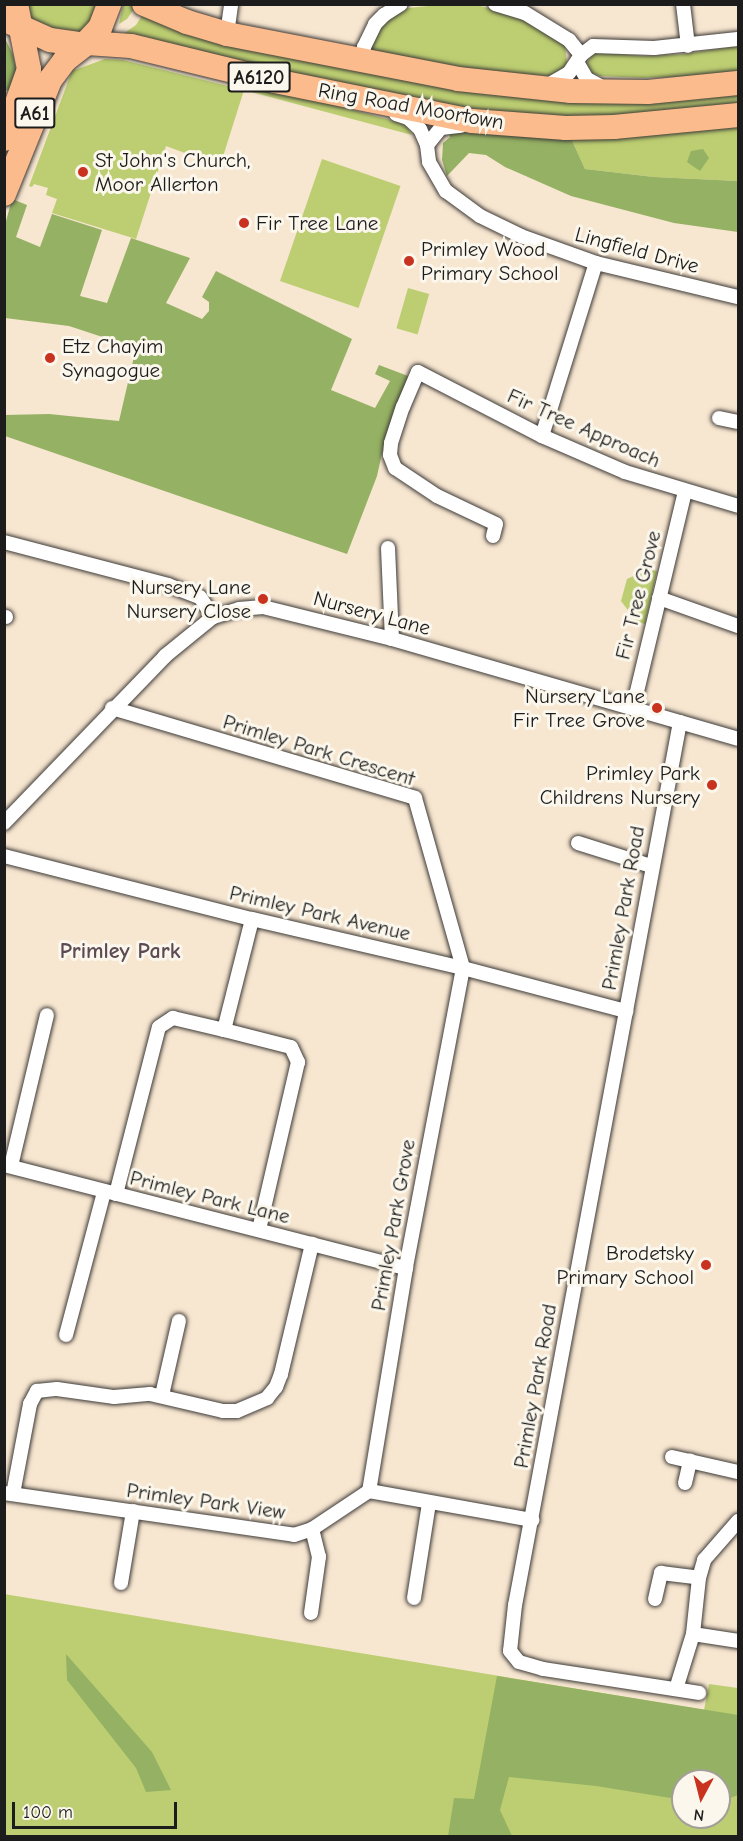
<!DOCTYPE html>
<html>
<head>
<meta charset="utf-8">
<style>
  body { margin:0 }
  #map { position:relative; width:743px; height:1841px; overflow:hidden; background:#f7e6d0; font-family:"Comic Neue",sans-serif }
  div>[style] { position:absolute }
  [style*='--x'] { left:calc(var(--x)*1px); top:calc(var(--y)*1px); width:calc(var(--w)*1px); rotate:calc(var(--a)*1deg) }
  .green>* { inset:0; background:#bcce71; transform-origin:0 0 }
  .forest>* { inset:0; background:#95b163 }
  .roads { filter:drop-shadow(0 0 2px #3d3a37) drop-shadow(0 0 2px #3d3a37) }
  .street>* { height:14px; margin:-7px; padding:0 7px; transform-origin:7px; border-radius:7px; background:#fff }
  .highway>* { height:24px; margin:-12px; padding:0 12px; transform-origin:12px; border-radius:12px; background:#fbbb8c }
  .dots>* { width:16px; height:16px; translate:-50% -50%; box-sizing:border-box; border:3px solid #fbf7ec; border-radius:50% }
  span { translate:-50% -50%; white-space:nowrap; text-align:center; line-height:1.15; -webkit-text-stroke:6px #fbf7ec; paint-order:stroke }
  .shield-label span { padding:2px 4px; background:#fbf7ec; border:2px solid; border-radius:4px; -webkit-text-stroke-width:0 }
  .shield-label { font-size:20px; color:#1c1c1c; font-weight:700 }
  .street-label { font-size:21px; color:#1c1c1c }
  .poi-label { font-size:21px; color:#1c1c1c }
  .left { translate:0 -50%; text-align:left }
  .right { translate:-100% -50%; text-align:right }
  .neighbourhood-label { font-size:22px; color:#5d4b53; font-weight:700 }
  .frame { position:absolute; inset:0; border:6px solid #1c1c1c; pointer-events:none }
  .north { position:absolute; left:671px; top:1769px; width:60px; height:60px; box-sizing:border-box; background:#fbf7ec; border:2px solid #a29f99; border-radius:50%; rotate:187deg; font-size:16px; font-weight:700; line-height:24px; text-align:center; color:#1c1c1c }
  .north::after { content:''; display:block; margin:auto; width:21px; height:27px; background:#c8321e; clip-path:polygon(50% 0,100% 100%,50% 72%,0 100%) }
  .scale { position:absolute; left:12px; top:1802px; width:165px; height:27px; box-sizing:border-box; border:3px solid #1c1c1c; border-top:0; padding-left:8px; font-size:18px; line-height:21px; white-space:nowrap; color:#1c1c1c; -webkit-text-stroke:4px #fbf7ec; paint-order:stroke }
</style>
</head>
<body>
<div id="map">
  <div class="green">
    <div style="clip-path:polygon(25px 5px,99px 5px,97px 14px,80px 34px,61px 34px,33px 21px)"></div>
    <div style="clip-path:polygon(123px 5px,136px 6px,127px 19px,119px 24px)"></div>
    <div style="clip-path:polygon(438px 5px,477px 5px,507px 13px,535px 25px,565px 46px,567px 63px,564px 69px,548px 76px,471px 71px,369px 50px,375px 32px,390px 17px,408px 8px)"></div>
    <div style="clip-path:polygon(145px 11px,401px 74px,738px 90px,738px 109px,606px 121px,459px 111px,123px 34px,136px 25px)"></div>
    <div style="clip-path:polygon(738px 46px,738px 75px,642px 78px,600px 76px,592px 73px,587px 64px,591px 56px,598px 53px,646px 56px,684px 54px)"></div>
    <div style="clip-path:polygon(105px 59px,123px 60px,244px 90px,246px 82px,398px 122px,407px 127px,412px 135px,244px 90px,220px 166px,166px 146px,136px 239px,52px 213px,57px 199px,46px 195px,48px 188px,34px 184px,32px 187px,29px 186px,72px 71px)"></div>
    <div style="clip-path:polygon(738px 123px,738px 181px,654px 177px,585px 169px,570px 136px)"></div>
    <div style="left:322px;top:159px;width:83px;height:129px;rotate:19deg"></div>
    <div style="left:408px;top:288px;width:22px;height:42px;rotate:16deg"></div>
    <div style="clip-path:polygon(649px 569px,657px 571px,645px 624px,637px 622px,621px 601px,627px 579px)"></div>
    <div style="clip-path:polygon(evenodd,4px 1594px,704px 1710px,709px 1684px,738px 1688px,738px 1836px,5px 1836px,4px 1594px,683px 1781px,719px 1781px,719px 1817px,683px 1817px,683px 1781px)"></div>
  </div>
  <div class="forest">
    <div style="clip-path:polygon(4px 36px,13px 55px,17px 74px,14px 92px,5px 90px)"></div>
    <div style="clip-path:polygon(448px 130px,570px 136px,585px 169px,654px 177px,738px 181px,738px 232px,674px 223px,571px 196px,505px 167px,486px 155px,469px 153px,447px 176px,442px 160px,443px 143px,450px 137px)"></div>
    <div style="clip-path:polygon(703px 149px,709px 158px,700px 171px,687px 162px,691px 151px)"></div>
    <div style="clip-path:polygon(12px 199px,27px 205px,16px 237px,40px 247px,52px 214px,102px 230px,80px 296px,107px 303px,131px 238px,190px 258px,166px 303px,202px 319px,209px 311px,209px 302px,202px 297px,216px 271px,352px 339px,331px 390px,375px 408px,390px 381px,375px 374px,379px 365px,408px 376px,385px 440px,377px 476px,347px 554px,5px 436px,5px 415px,49px 414px,119px 421px,136px 348px,69px 326px,5px 318px,5px 225px)"></div>
    <div style="clip-path:polygon(66px 1654px,152px 1752px,171px 1790px,146px 1792px,136px 1768px,67px 1680px)"></div>
    <div style="clip-path:polygon(497px 1676px,738px 1715px,738px 1795px,719px 1802px,719px 1781px,683px 1781px,683px 1800px,596px 1786px,509px 1777px,500px 1810px,512px 1836px,448px 1836px,454px 1798px,474px 1799px)"></div>
  </div>
  <div class="roads">
    <div class="street">
      <div style="--x:495;--y:4;--w:31;--a:17"></div>
      <div style="--x:525;--y:13;--w:52;--a:31.5"></div>
      <div style="--x:569;--y:40;--w:19;--a:51"></div>
      <div style="--x:683;--y:4;--w:42;--a:83.2"></div>
      <div style="--x:227;--y:34;--w:30;--a:-82"></div>
      <div style="--x:362;--y:61;--w:14;--a:-82"></div>
      <div style="--x:364;--y:47;--w:25;--a:-64"></div>
      <div style="--x:375;--y:24;--w:13;--a:-45"></div>
      <div style="--x:384;--y:15;--w:20;--a:-33"></div>
      <div style="--x:577;--y:62;--w:20;--a:60"></div>
      <div style="--x:587;--y:79;--w:17;--a:28"></div>
      <div style="--x:548;--y:85;--w:24;--a:-30"></div>
      <div style="--x:569;--y:73;--w:22;--a:-56"></div>
      <div style="--x:581;--y:55;--w:15;--a:-37"></div>
      <div style="--x:593;--y:46;--w:61;--a:1.9"></div>
      <div style="--x:654;--y:48;--w:84;--a:-6.1"></div>
      <div style="--x:396;--y:114;--w:13;--a:18"></div>
      <div style="--x:408;--y:118;--w:16;--a:43"></div>
      <div style="--x:420;--y:129;--w:17;--a:66"></div>
      <div style="--x:427;--y:145;--w:17;--a:83"></div>
      <div style="--x:429;--y:162;--w:34;--a:60"></div>
      <div style="--x:446;--y:191;--w:42;--a:36.3"></div>
      <div style="--x:480;--y:216;--w:46;--a:26"></div>
      <div style="--x:521;--y:236;--w:80;--a:19.8"></div>
      <div style="--x:596;--y:263;--w:146;--a:13.5"></div>
      <div style="--x:427;--y:145;--w:22;--a:-51"></div>
      <div style="--x:441;--y:128;--w:20;--a:-6"></div>
      <div style="--x:719;--y:418;--w:19;--a:12"></div>
      <div style="--x:542;--y:436;--w:181;--a:-72.7"></div>
      <div style="--x:493;--y:536;--w:12;--a:-76"></div>
      <div style="--x:496;--y:524;--w:65;--a:-154.6"></div>
      <div style="--x:437;--y:496;--w:50;--a:-146.3"></div>
      <div style="--x:395;--y:468;--w:14;--a:-111"></div>
      <div style="--x:390;--y:455;--w:12;--a:-85"></div>
      <div style="--x:391;--y:443;--w:38;--a:-72"></div>
      <div style="--x:403;--y:407;--w:38;--a:-67"></div>
      <div style="--x:418;--y:372;--w:140;--a:27.3"></div>
      <div style="--x:542;--y:436;--w:90;--a:23.4"></div>
      <div style="--x:625;--y:472;--w:118;--a:16.7"></div>
      <div style="--x:4;--y:542;--w:170;--a:14.7"></div>
      <div style="--x:168;--y:585;--w:34;--a:21"></div>
      <div style="--x:200;--y:597;--w:24;--a:57"></div>
      <div style="--x:388;--y:548;--w:91;--a:87.5"></div>
      <div style="--x:659;--y:598;--w:84;--a:19.5"></div>
      <div style="--x:4;--y:617;--w:2;--a:0"></div>
      <div style="--x:112;--y:708;--w:316;--a:16.5"></div>
      <div style="--x:415;--y:798;--w:177;--a:74.2"></div>
      <div style="--x:463;--y:968;--w:305;--a:100.8"></div>
      <div style="--x:406;--y:1268;--w:226;--a:99.4"></div>
      <div style="--x:633;--y:708;--w:223;--a:-76.5"></div>
      <div style="--x:680;--y:722;--w:898;--a:100.58"></div>
      <div style="--x:515;--y:1605;--w:46;--a:96.2"></div>
      <div style="--x:510;--y:1651;--w:14;--a:51"></div>
      <div style="--x:519;--y:1662;--w:25;--a:16"></div>
      <div style="--x:543;--y:1669;--w:158;--a:8.7"></div>
      <div style="--x:4;--y:823;--w:232;--a:-46"></div>
      <div style="--x:165;--y:656;--w:62;--a:-39.1"></div>
      <div style="--x:213;--y:617;--w:27;--a:-17"></div>
      <div style="--x:239;--y:609;--w:24;--a:-5"></div>
      <div style="--x:263;--y:607;--w:133;--a:13.9"></div>
      <div style="--x:392;--y:639;--w:360;--a:16.1"></div>
      <div style="--x:578;--y:843;--w:77;--a:17.5"></div>
      <div style="--x:4;--y:856;--w:256;--a:14.3"></div>
      <div style="--x:252;--y:919;--w:217;--a:13.1"></div>
      <div style="--x:463;--y:968;--w:169;--a:14.8"></div>
      <div style="--x:224;--y:1030;--w:114;--a:-75.8"></div>
      <div style="--x:4;--y:1165;--w:415;--a:14.4"></div>
      <div style="--x:11;--y:1166;--w:155;--a:-76.6"></div>
      <div style="--x:116;--y:1194;--w:172;--a:-75.6"></div>
      <div style="--x:159;--y:1027;--w:17;--a:-33"></div>
      <div style="--x:173;--y:1018;--w:52;--a:13.2"></div>
      <div style="--x:224;--y:1030;--w:69;--a:14.2"></div>
      <div style="--x:291;--y:1047;--w:17;--a:65"></div>
      <div style="--x:298;--y:1062;--w:172;--a:103.1"></div>
      <div style="--x:66;--y:1335;--w:148;--a:-75.1"></div>
      <div style="--x:162;--y:1395;--w:76;--a:-77.1"></div>
      <div style="--x:672;--y:1457;--w:68;--a:12.8"></div>
      <div style="--x:685;--y:1483;--w:23;--a:-77"></div>
      <div style="--x:4;--y:1493;--w:293;--a:8.2"></div>
      <div style="--x:294;--y:1535;--w:19;--a:-18"></div>
      <div style="--x:312;--y:1529;--w:69;--a:-33.7"></div>
      <div style="--x:369;--y:1491;--w:166;--a:10.1"></div>
      <div style="--x:13;--y:1494;--w:92;--a:-79.3"></div>
      <div style="--x:30;--y:1404;--w:15;--a:-62"></div>
      <div style="--x:37;--y:1391;--w:20;--a:-6"></div>
      <div style="--x:57;--y:1389;--w:58;--a:8"></div>
      <div style="--x:114;--y:1397;--w:36;--a:-5"></div>
      <div style="--x:150;--y:1394;--w:75;--a:13.1"></div>
      <div style="--x:223;--y:1411;--w:14;--a:0"></div>
      <div style="--x:237;--y:1411;--w:33;--a:-23"></div>
      <div style="--x:267;--y:1398;--w:14;--a:-51"></div>
      <div style="--x:276;--y:1387;--w:14;--a:-69"></div>
      <div style="--x:281;--y:1374;--w:134;--a:-76.6"></div>
      <div style="--x:121;--y:1583;--w:73;--a:-80.5"></div>
      <div style="--x:414;--y:1598;--w:96;--a:-81"></div>
      <div style="--x:655;--y:1599;--w:27;--a:-77"></div>
      <div style="--x:661;--y:1573;--w:38;--a:7"></div>
      <div style="--x:311;--y:1613;--w:57;--a:-81.9"></div>
      <div style="--x:319;--y:1557;--w:29;--a:-104"></div>
      <div style="--x:693;--y:1634;--w:46;--a:8.8"></div>
      <div style="--x:676;--y:1689;--w:58;--a:-72.8"></div>
      <div style="--x:693;--y:1634;--w:56;--a:-83.9"></div>
      <div style="--x:699;--y:1578;--w:19;--a:-74"></div>
      <div style="--x:704;--y:1560;--w:52;--a:-48.9"></div>
    </div>
    <div class="highway">
      <div style="--x:144;--y:4;--w:47;--a:22.7"></div>
      <div style="--x:187;--y:22;--w:42;--a:16.7"></div>
      <div style="--x:227;--y:34;--w:235;--a:11"></div>
      <div style="--x:458;--y:79;--w:114;--a:6.1"></div>
      <div style="--x:571;--y:91;--w:77;--a:0.7"></div>
      <div style="--x:648;--y:92;--w:90;--a:-5.7"></div>
      <div style="--x:12;--y:23;--w:42;--a:24.1"></div>
      <div style="--x:50;--y:40;--w:34;--a:8"></div>
      <div style="--x:84;--y:45;--w:23;--a:-47"></div>
      <div style="--x:100;--y:28;--w:26;--a:-69"></div>
      <div style="--x:87;--y:43;--w:44;--a:3.9"></div>
      <div style="--x:131;--y:46;--w:148;--a:13.7"></div>
      <div style="--x:275;--y:81;--w:201;--a:11.5"></div>
      <div style="--x:472;--y:121;--w:94;--a:4.3"></div>
      <div style="--x:566;--y:128;--w:48;--a:-1.2"></div>
      <div style="--x:614;--y:127;--w:125;--a:-5.5"></div>
      <div style="--x:4;--y:139;--w:74;--a:-70.3"></div>
      <div style="--x:29;--y:69;--w:66;--a:-101.3"></div>
      <div style="--x:4;--y:194;--w:123;--a:-68"></div>
      <div style="--x:50;--y:80;--w:25;--a:-53"></div>
      <div style="--x:65;--y:60;--w:24;--a:-38"></div>
    </div>
  </div>
  <div class="dots">
    <div style="left:83px;top:172px;background:#c8321e"></div>
    <div style="left:244px;top:223px;background:#c8321e"></div>
    <div style="left:409px;top:261px;background:#c8321e"></div>
    <div style="left:50px;top:358px;background:#c8321e"></div>
    <div style="left:263px;top:599px;background:#c8321e"></div>
    <div style="left:657px;top:708px;background:#c8321e"></div>
    <div style="left:712px;top:785px;background:#c8321e"></div>
    <div style="left:706px;top:1265px;background:#c8321e"></div>
  </div>
  <div class="shield-label">
    <span style="left:259px;top:77px">A6120</span>
    <span style="left:35px;top:113px">A61</span>
  </div>
  <div class="street-label">
    <span style="left:411px;top:106px;rotate:10deg">Ring Road Moortown</span>
    <span style="left:637px;top:250px;rotate:15deg">Lingfield Drive</span>
    <span style="left:584px;top:428px;rotate:24deg">Fir Tree Approach</span>
    <span style="left:638px;top:595px;rotate:-76deg">Fir Tree Grove</span>
    <span style="left:372px;top:613px;rotate:15deg">Nursery Lane</span>
    <span style="left:319px;top:750px;rotate:17deg">Primley Park Crescent</span>
    <span style="left:623px;top:908px;rotate:-80deg">Primley Park Road</span>
    <span style="left:320px;top:913px;rotate:13deg">Primley Park Avenue</span>
    <span style="left:210px;top:1197px;rotate:14deg">Primley Park Lane</span>
    <span style="left:393px;top:1225px;rotate:-80deg">Primley Park Grove</span>
    <span style="left:535px;top:1386px;rotate:-80deg">Primley Park Road</span>
    <span style="left:206px;top:1501px;rotate:8deg">Primley Park View</span>
  </div>
  <div class="poi-label">
    <span class="left" style="left:95px;top:172px">St John's Church,<br>Moor Allerton</span>
    <span class="left" style="left:256px;top:223px">Fir Tree Lane</span>
    <span class="left" style="left:421px;top:261px">Primley Wood<br>Primary School</span>
    <span class="left" style="left:62px;top:358px">Etz Chayim<br>Synagogue</span>
    <span class="right" style="left:251px;top:599px">Nursery Lane<br>Nursery Close</span>
    <span class="right" style="left:645px;top:708px">Nursery Lane<br>Fir Tree Grove</span>
    <span class="right" style="left:700px;top:785px">Primley Park<br>Childrens Nursery</span>
    <span class="right" style="left:694px;top:1265px">Brodetsky<br>Primary School</span>
  </div>
  <div class="neighbourhood-label">
    <span style="left:120px;top:952px">Primley Park</span>
  </div>
  <div class="frame"></div>
  <div class="north">N</div>
  <div class="scale">100 m</div>
</div>
</body>
</html>
